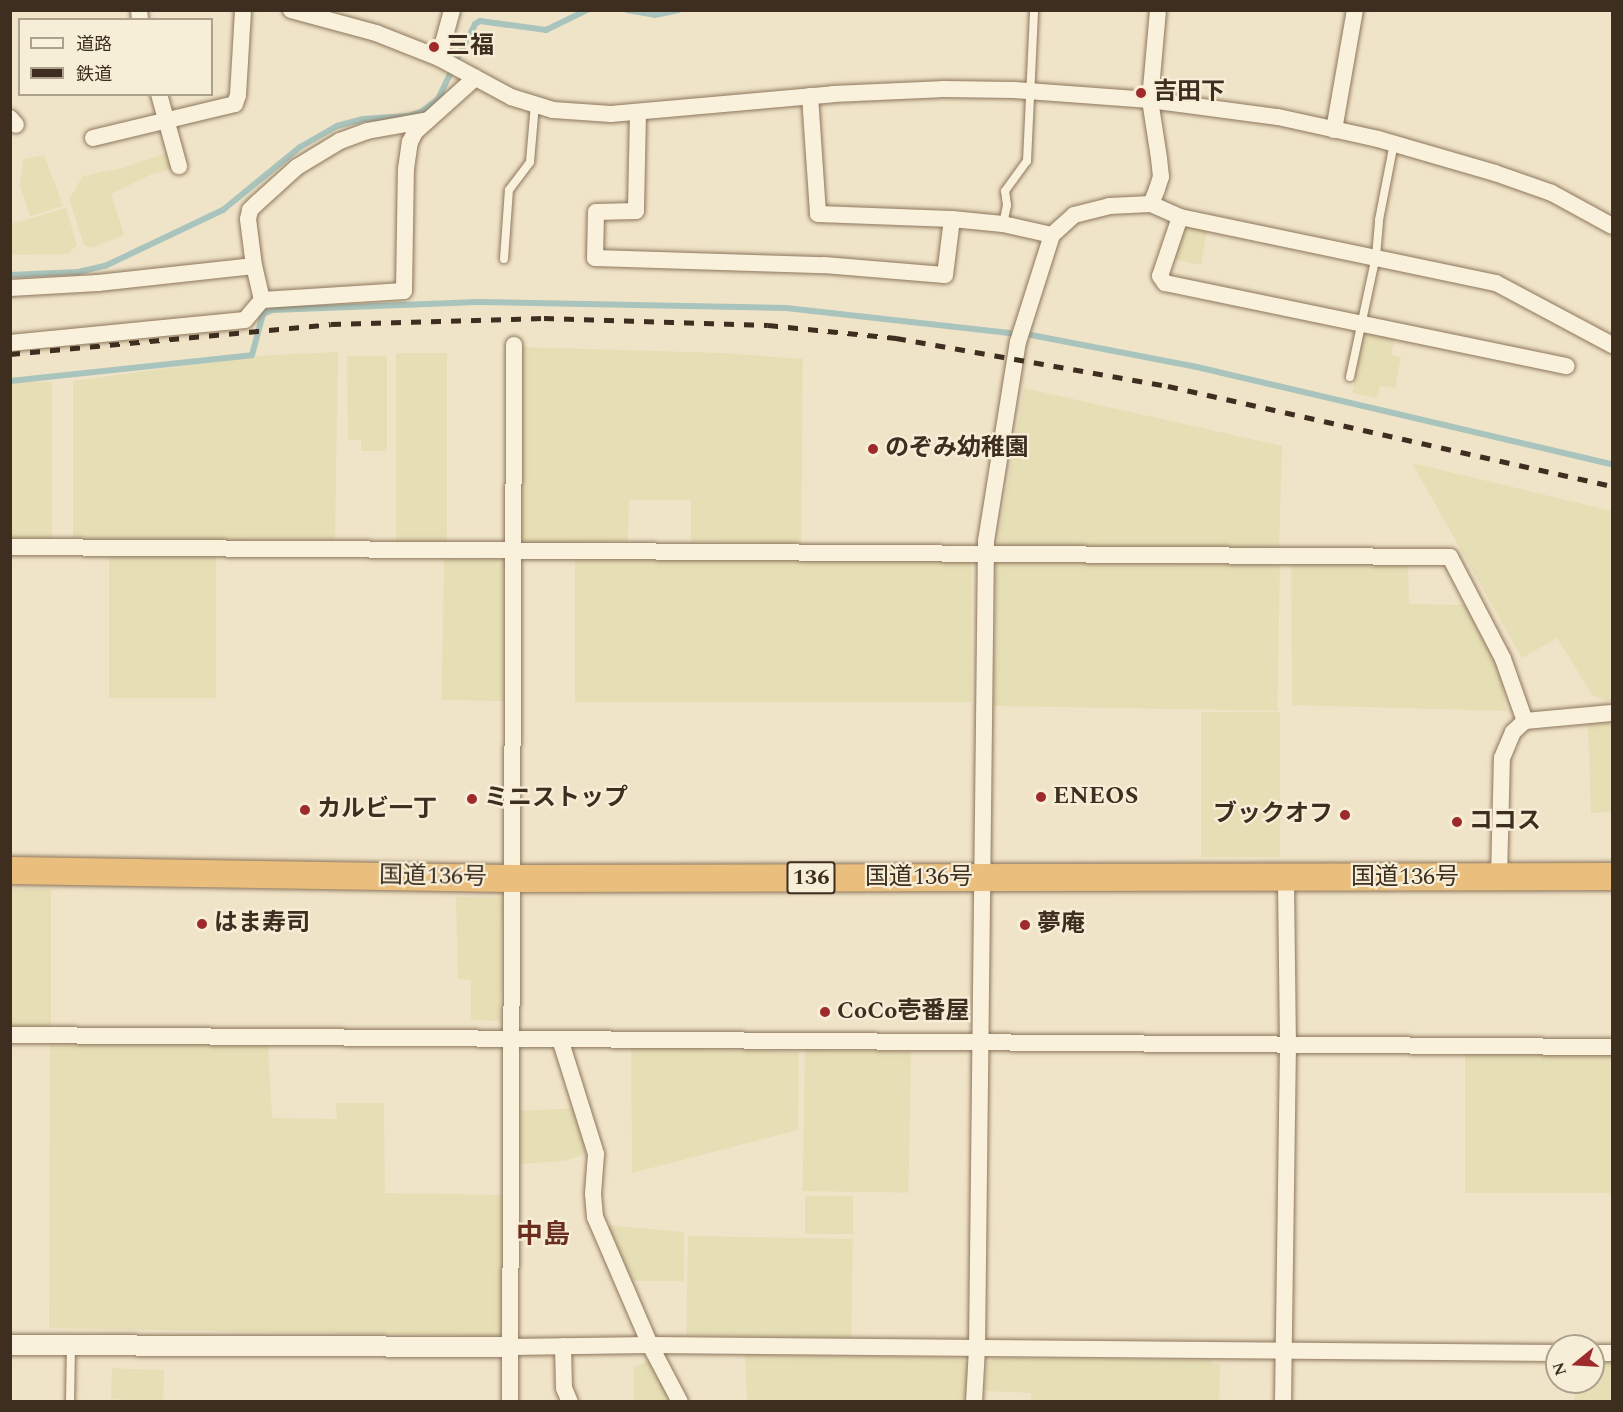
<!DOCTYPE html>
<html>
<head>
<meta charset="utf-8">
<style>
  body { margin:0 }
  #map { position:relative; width:1623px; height:1412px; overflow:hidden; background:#f0e4c8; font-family:Spectral,"Noto Sans JP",serif }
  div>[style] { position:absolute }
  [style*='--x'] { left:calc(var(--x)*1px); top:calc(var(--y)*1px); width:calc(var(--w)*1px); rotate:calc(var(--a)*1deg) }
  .farmland>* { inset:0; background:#e6deb5; transform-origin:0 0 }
  .stream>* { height:6px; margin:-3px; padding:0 3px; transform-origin:3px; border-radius:3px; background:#a9c4bc }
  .roads { filter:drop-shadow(0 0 2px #8d765c) drop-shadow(0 0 2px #8d765c) }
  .service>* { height:8px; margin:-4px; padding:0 4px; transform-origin:4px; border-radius:4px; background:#faf1dc }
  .minor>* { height:16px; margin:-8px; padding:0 8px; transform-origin:8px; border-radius:8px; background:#faf1dc }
  .tertiary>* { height:20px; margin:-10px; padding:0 10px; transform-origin:10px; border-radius:10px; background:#faf1dc }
  .trunk>* { height:27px; margin:-13.5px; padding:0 13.5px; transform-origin:13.5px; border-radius:13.5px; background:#eabe7c }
  .rail>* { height:4.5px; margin-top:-2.25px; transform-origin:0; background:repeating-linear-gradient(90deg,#3d2e20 0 10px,transparent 0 20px) }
  .dots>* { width:16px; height:16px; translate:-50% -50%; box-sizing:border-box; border:3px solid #f7eed8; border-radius:50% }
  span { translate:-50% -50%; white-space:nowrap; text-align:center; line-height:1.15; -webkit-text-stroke:4.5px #f7eed8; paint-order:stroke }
  .shield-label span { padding:2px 4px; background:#f7eed8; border:2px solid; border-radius:4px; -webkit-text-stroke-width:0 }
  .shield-label { font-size:22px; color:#3d2e20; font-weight:700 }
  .poi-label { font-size:24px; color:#3d2e20; font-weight:700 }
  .left { translate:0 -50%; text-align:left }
  .right { translate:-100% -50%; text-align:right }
  .street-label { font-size:24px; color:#3d2e20 }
  .quarter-label { font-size:27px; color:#6b2e1e; font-weight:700 }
  .frame { position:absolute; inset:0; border:12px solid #3d2e20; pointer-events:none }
  .legend { position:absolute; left:18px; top:18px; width:195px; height:78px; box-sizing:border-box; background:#f7eed8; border:2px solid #ada18e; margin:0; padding:8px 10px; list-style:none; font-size:18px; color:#3d2e20 }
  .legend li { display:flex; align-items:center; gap:12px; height:30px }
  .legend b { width:30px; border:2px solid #ada18e }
  .north { position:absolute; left:1545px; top:1334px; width:60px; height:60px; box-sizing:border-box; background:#f7eed8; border:2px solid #ada18e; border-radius:50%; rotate:252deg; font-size:16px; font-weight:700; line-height:24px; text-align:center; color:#3d2e20 }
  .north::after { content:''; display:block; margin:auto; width:21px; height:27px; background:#9e2a2b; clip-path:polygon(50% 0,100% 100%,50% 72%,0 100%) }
</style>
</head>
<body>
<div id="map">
  <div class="farmland">
    <div style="clip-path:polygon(167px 153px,172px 169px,152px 174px,111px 194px,124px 235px,91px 248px,84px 245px,69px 199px,83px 176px,122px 168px)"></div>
    <div style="clip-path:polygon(44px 155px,63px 206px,30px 216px,20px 185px,23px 159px)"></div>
    <div style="clip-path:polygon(66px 208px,77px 245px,68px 254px,11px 255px,11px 224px)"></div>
    <div style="clip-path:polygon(1184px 223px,1207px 230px,1201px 265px,1174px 259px)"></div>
    <div style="clip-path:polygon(1364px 331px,1395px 337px,1391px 355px,1401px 357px,1395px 388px,1380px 386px,1377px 398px,1352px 393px)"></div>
    <div style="clip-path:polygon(521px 347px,723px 353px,803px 359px,801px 543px,691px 542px,691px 500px,629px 500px,628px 541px,521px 544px)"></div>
    <div style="clip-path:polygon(338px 352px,335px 540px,73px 542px,73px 381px,255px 356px)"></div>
    <div style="left:447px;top:353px;width:190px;height:51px;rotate:90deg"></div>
    <div style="clip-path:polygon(347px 356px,387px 356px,387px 451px,361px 451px,361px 440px,348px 440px)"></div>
    <div style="left:52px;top:382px;width:157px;height:41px;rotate:90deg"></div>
    <div style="clip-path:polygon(1024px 388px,1282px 446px,1279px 548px,997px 546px)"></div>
    <div style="clip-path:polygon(1412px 463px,1612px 511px,1612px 702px,1593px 696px,1557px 638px,1522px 658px)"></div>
    <div style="left:216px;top:556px;width:142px;height:107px;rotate:90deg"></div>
    <div style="left:444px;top:559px;width:63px;height:141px;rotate:1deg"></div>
    <div style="left:575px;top:559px;width:396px;height:143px"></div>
    <div style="left:996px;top:560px;width:284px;height:146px;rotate:1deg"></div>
    <div style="clip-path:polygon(1291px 562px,1408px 562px,1409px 604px,1465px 605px,1501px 672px,1506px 711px,1292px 705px)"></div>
    <div style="left:1201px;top:712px;width:79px;height:145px"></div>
    <div style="clip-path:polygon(1612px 722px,1612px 812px,1591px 813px,1588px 724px)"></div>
    <div style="left:11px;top:889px;width:40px;height:138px"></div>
    <div style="clip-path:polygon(456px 897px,503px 898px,500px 1021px,471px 1020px,471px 980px,458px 979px)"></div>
    <div style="clip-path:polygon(50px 1041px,268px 1044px,272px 1118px,337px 1119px,336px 1103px,384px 1103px,385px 1193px,505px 1195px,503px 1336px,49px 1328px)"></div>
    <div style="clip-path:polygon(631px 1047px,799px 1052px,798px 1130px,632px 1173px)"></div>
    <div style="left:805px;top:1050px;width:106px;height:141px;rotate:1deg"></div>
    <div style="left:1465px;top:1052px;width:147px;height:141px"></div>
    <div style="clip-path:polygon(578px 1108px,586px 1140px,585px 1154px,565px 1161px,520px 1164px,519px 1111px)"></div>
    <div style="left:805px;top:1196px;width:48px;height:38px"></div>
    <div style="clip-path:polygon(606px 1225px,684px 1232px,684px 1281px,632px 1281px)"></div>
    <div style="left:688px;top:1236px;width:165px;height:99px;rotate:1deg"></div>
    <div style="clip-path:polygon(745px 1355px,962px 1358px,969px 1367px,967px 1401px,747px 1401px)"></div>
    <div style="clip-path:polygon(993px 1358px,1212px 1360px,1212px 1364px,1220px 1364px,1219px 1401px,1031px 1401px,1031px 1393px,985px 1391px,987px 1364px)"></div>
    <div style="clip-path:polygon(653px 1359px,673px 1401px,634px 1401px,634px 1367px)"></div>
    <div style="clip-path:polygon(1593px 1362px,1612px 1362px,1612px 1401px,1575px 1401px,1575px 1382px,1593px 1382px)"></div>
    <div style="left:164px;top:1370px;width:31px;height:52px;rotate:92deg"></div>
  </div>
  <div class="stream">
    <div style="--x:627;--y:10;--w:28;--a:10"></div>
    <div style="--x:655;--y:15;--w:24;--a:-12"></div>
    <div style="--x:10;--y:275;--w:68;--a:-2.5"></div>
    <div style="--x:78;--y:272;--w:28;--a:-13"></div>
    <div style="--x:105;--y:266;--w:131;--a:-25.4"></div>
    <div style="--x:223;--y:210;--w:99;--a:-39.3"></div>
    <div style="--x:300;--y:147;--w:43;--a:-29.6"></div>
    <div style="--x:337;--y:126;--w:27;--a:-15"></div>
    <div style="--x:363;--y:119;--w:45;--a:-3.8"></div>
    <div style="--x:408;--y:116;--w:14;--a:-17"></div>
    <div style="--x:421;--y:112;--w:21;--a:-37"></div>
    <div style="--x:438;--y:99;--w:58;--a:-64.3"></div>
    <div style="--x:463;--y:47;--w:26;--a:-62"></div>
    <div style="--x:475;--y:24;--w:6;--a:-31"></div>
    <div style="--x:480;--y:21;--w:67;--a:7.8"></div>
    <div style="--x:546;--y:30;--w:46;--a:-26"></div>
    <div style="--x:1031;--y:335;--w:169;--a:10.9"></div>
    <div style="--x:1197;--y:367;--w:426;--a:13.2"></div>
    <div style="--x:10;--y:381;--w:243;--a:-6.1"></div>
    <div style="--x:252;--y:355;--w:42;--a:-75"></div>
    <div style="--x:263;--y:314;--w:10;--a:-24"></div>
    <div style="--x:272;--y:310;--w:206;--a:-2.2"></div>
    <div style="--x:478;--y:302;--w:308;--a:1.1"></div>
    <div style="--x:786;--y:308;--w:225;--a:6.4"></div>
  </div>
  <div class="roads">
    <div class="service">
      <div style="--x:1003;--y:224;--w:19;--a:-78"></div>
      <div style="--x:1007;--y:205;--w:14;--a:-98"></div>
      <div style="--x:1005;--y:191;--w:37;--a:-54"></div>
      <div style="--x:1027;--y:161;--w:151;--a:-87.3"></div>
      <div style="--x:504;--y:259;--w:69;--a:-85.9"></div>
      <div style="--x:509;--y:190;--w:35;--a:-53"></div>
      <div style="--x:530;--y:162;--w:58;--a:-85.1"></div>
      <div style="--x:1350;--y:377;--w:124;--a:-77.9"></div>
      <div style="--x:1376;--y:256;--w:36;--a:-85"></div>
      <div style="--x:1379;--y:220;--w:78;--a:-79"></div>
      <div style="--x:70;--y:1402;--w:57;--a:-89"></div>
    </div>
    <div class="minor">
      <div style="--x:139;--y:10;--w:10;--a:84"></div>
      <div style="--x:291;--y:10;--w:88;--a:15.1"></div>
      <div style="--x:376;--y:33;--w:68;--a:21.6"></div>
      <div style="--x:439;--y:58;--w:82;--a:28.4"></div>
      <div style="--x:511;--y:97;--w:44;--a:17.2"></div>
      <div style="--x:553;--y:110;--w:58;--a:3.9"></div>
      <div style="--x:611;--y:114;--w:223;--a:-5.1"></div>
      <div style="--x:833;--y:94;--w:110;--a:-2.6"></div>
      <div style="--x:943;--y:89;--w:71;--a:0.8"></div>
      <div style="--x:1014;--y:90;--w:136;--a:4.2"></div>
      <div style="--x:1150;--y:100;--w:129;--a:7.6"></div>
      <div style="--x:1278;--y:117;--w:102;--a:12.4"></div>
      <div style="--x:1378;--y:139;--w:122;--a:16.2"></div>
      <div style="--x:1495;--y:173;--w:60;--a:19.3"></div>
      <div style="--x:1552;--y:193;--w:68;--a:28.8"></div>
      <div style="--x:439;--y:58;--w:50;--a:-74.8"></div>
      <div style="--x:159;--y:94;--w:75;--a:74.5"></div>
      <div style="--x:810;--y:96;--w:118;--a:86.1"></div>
      <div style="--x:818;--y:214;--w:134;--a:2.1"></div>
      <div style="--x:952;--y:219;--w:51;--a:5.6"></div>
      <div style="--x:1003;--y:224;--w:50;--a:12.7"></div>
      <div style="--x:638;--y:113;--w:98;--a:91.2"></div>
      <div style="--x:636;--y:211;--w:40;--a:178.6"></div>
      <div style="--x:596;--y:212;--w:46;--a:91.2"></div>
      <div style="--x:595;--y:258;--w:229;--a:1.8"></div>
      <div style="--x:824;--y:265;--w:121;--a:4.7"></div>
      <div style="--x:945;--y:275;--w:56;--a:-82.9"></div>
      <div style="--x:10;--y:118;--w:9;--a:49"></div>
      <div style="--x:1334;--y:130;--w:122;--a:-80.1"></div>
      <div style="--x:93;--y:138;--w:146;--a:-13.5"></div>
      <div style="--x:235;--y:104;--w:9;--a:-72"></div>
      <div style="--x:238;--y:95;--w:85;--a:-86.6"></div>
      <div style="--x:1151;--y:204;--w:32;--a:24"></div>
      <div style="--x:1180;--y:217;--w:323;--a:11.8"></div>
      <div style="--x:1496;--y:283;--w:132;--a:28.1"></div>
      <div style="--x:1180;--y:217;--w:62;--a:108.7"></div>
      <div style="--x:1160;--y:276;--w:9;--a:54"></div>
      <div style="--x:1165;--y:283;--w:410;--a:11.7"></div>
      <div style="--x:10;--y:288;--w:88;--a:-3.3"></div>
      <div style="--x:98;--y:283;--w:157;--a:-6.2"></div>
      <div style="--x:262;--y:300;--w:35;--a:-103"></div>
      <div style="--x:254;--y:266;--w:47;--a:-97.3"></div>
      <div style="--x:248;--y:219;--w:9;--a:-77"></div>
      <div style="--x:250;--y:210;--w:8;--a:-45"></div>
      <div style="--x:256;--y:204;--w:55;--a:-42.1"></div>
      <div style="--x:297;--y:167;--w:50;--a:-31.2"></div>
      <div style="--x:340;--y:141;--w:29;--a:-20"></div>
      <div style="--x:367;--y:131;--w:62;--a:-10.2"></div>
      <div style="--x:10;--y:343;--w:236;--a:-5.6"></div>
      <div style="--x:245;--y:320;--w:26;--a:-50"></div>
      <div style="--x:262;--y:300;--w:142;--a:-3.6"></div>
      <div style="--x:404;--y:291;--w:122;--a:-89.1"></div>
      <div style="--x:406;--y:169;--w:27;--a:-82"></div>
      <div style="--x:410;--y:142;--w:11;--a:-63"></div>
      <div style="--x:415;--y:132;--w:81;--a:-42"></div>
      <div style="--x:10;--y:547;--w:1440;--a:0.4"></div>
      <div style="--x:1450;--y:557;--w:115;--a:62.5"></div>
      <div style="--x:1503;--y:659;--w:66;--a:70.5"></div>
      <div style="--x:1525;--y:721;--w:87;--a:-5.3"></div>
      <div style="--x:1499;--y:878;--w:120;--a:-88.6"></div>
      <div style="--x:1502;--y:758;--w:28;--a:-67"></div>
      <div style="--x:1513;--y:732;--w:16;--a:-43"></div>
      <div style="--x:10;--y:1035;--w:1602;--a:0.43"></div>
      <div style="--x:560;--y:1039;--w:121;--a:72.6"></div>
      <div style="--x:596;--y:1154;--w:40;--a:94.3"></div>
      <div style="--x:593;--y:1194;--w:23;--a:85"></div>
      <div style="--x:595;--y:1217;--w:139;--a:66.7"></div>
      <div style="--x:650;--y:1345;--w:64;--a:62.2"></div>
      <div style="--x:563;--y:1346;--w:42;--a:88.6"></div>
      <div style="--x:564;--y:1388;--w:15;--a:67"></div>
      <div style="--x:510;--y:1347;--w:140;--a:-0.8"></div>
      <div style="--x:650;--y:1345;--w:907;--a:0.51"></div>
      <div style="--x:1593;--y:1353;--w:19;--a:0"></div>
      <div style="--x:510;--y:1402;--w:1057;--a:-89.78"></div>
      <div style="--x:974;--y:1402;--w:53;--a:-86.8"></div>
      <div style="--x:977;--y:1349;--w:808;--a:-89.36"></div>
      <div style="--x:986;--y:541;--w:202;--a:-80.9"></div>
      <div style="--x:1018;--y:342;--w:112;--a:-72.4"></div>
      <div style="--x:1052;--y:235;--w:30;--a:-42"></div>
      <div style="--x:1074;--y:215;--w:36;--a:-14"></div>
      <div style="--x:1109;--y:206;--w:42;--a:-2.7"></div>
      <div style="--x:1151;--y:204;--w:16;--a:-68"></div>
      <div style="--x:1157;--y:189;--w:13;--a:-72"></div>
      <div style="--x:1161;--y:177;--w:19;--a:-96"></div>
      <div style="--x:1159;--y:158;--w:59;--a:-98.8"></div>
      <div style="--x:1150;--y:100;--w:90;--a:-84.9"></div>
      <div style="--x:1283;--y:1402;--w:355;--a:-89.2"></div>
      <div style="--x:1288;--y:1047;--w:169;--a:-90.7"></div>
    </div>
    <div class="tertiary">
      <div style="--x:10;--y:1345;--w:500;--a:0.23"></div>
    </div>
    <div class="trunk">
      <div style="--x:10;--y:870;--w:502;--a:0.91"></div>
      <div style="--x:512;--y:878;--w:1100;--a:-0.1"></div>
    </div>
  </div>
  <div class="rail">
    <div style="--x:10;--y:354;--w:322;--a:-5.3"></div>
    <div style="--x:331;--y:324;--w:213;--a:-1.6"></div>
    <div style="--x:544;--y:318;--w:224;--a:1.8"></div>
    <div style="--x:768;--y:325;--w:129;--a:5.8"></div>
    <div style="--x:896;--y:338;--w:276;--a:10"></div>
    <div style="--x:1168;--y:386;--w:455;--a:12.7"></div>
  </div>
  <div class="dots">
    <div style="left:434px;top:47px;background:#9e2a2b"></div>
    <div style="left:1141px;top:93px;background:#9e2a2b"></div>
    <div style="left:873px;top:449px;background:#9e2a2b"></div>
    <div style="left:1041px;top:797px;background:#9e2a2b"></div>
    <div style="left:472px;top:799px;background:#9e2a2b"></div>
    <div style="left:305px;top:810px;background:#9e2a2b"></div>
    <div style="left:1345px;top:815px;background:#9e2a2b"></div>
    <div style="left:1457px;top:822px;background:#9e2a2b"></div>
    <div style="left:202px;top:924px;background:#9e2a2b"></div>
    <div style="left:1025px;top:925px;background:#9e2a2b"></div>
    <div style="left:825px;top:1012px;background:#9e2a2b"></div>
  </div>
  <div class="shield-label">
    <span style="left:811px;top:878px">136</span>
  </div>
  <div class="poi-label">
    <span class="left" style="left:446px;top:47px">三福</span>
    <span class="left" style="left:1153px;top:93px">吉田下</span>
    <span class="left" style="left:885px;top:449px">のぞみ幼稚園</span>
    <span class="left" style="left:1053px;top:797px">ENEOS</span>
    <span class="left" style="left:484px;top:799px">ミニストップ</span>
    <span class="left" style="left:317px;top:810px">カルビ一丁</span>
    <span class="right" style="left:1333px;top:815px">ブックオフ</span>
    <span class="left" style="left:1469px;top:822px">ココス</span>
    <span class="left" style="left:214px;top:924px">はま寿司</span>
    <span class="left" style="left:1037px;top:925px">夢庵</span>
    <span class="left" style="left:837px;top:1012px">CoCo壱番屋</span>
  </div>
  <div class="street-label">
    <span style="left:433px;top:877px;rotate:1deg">国道136号</span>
    <span style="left:919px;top:878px">国道136号</span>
    <span style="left:1405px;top:878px">国道136号</span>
  </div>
  <div class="quarter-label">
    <span style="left:543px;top:1236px">中島</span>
  </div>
  <div class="frame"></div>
  <ul class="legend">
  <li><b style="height:8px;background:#faf1dc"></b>道路</li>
  <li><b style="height:8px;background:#3d2e20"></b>鉄道</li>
  </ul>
  <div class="north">N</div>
</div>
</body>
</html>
